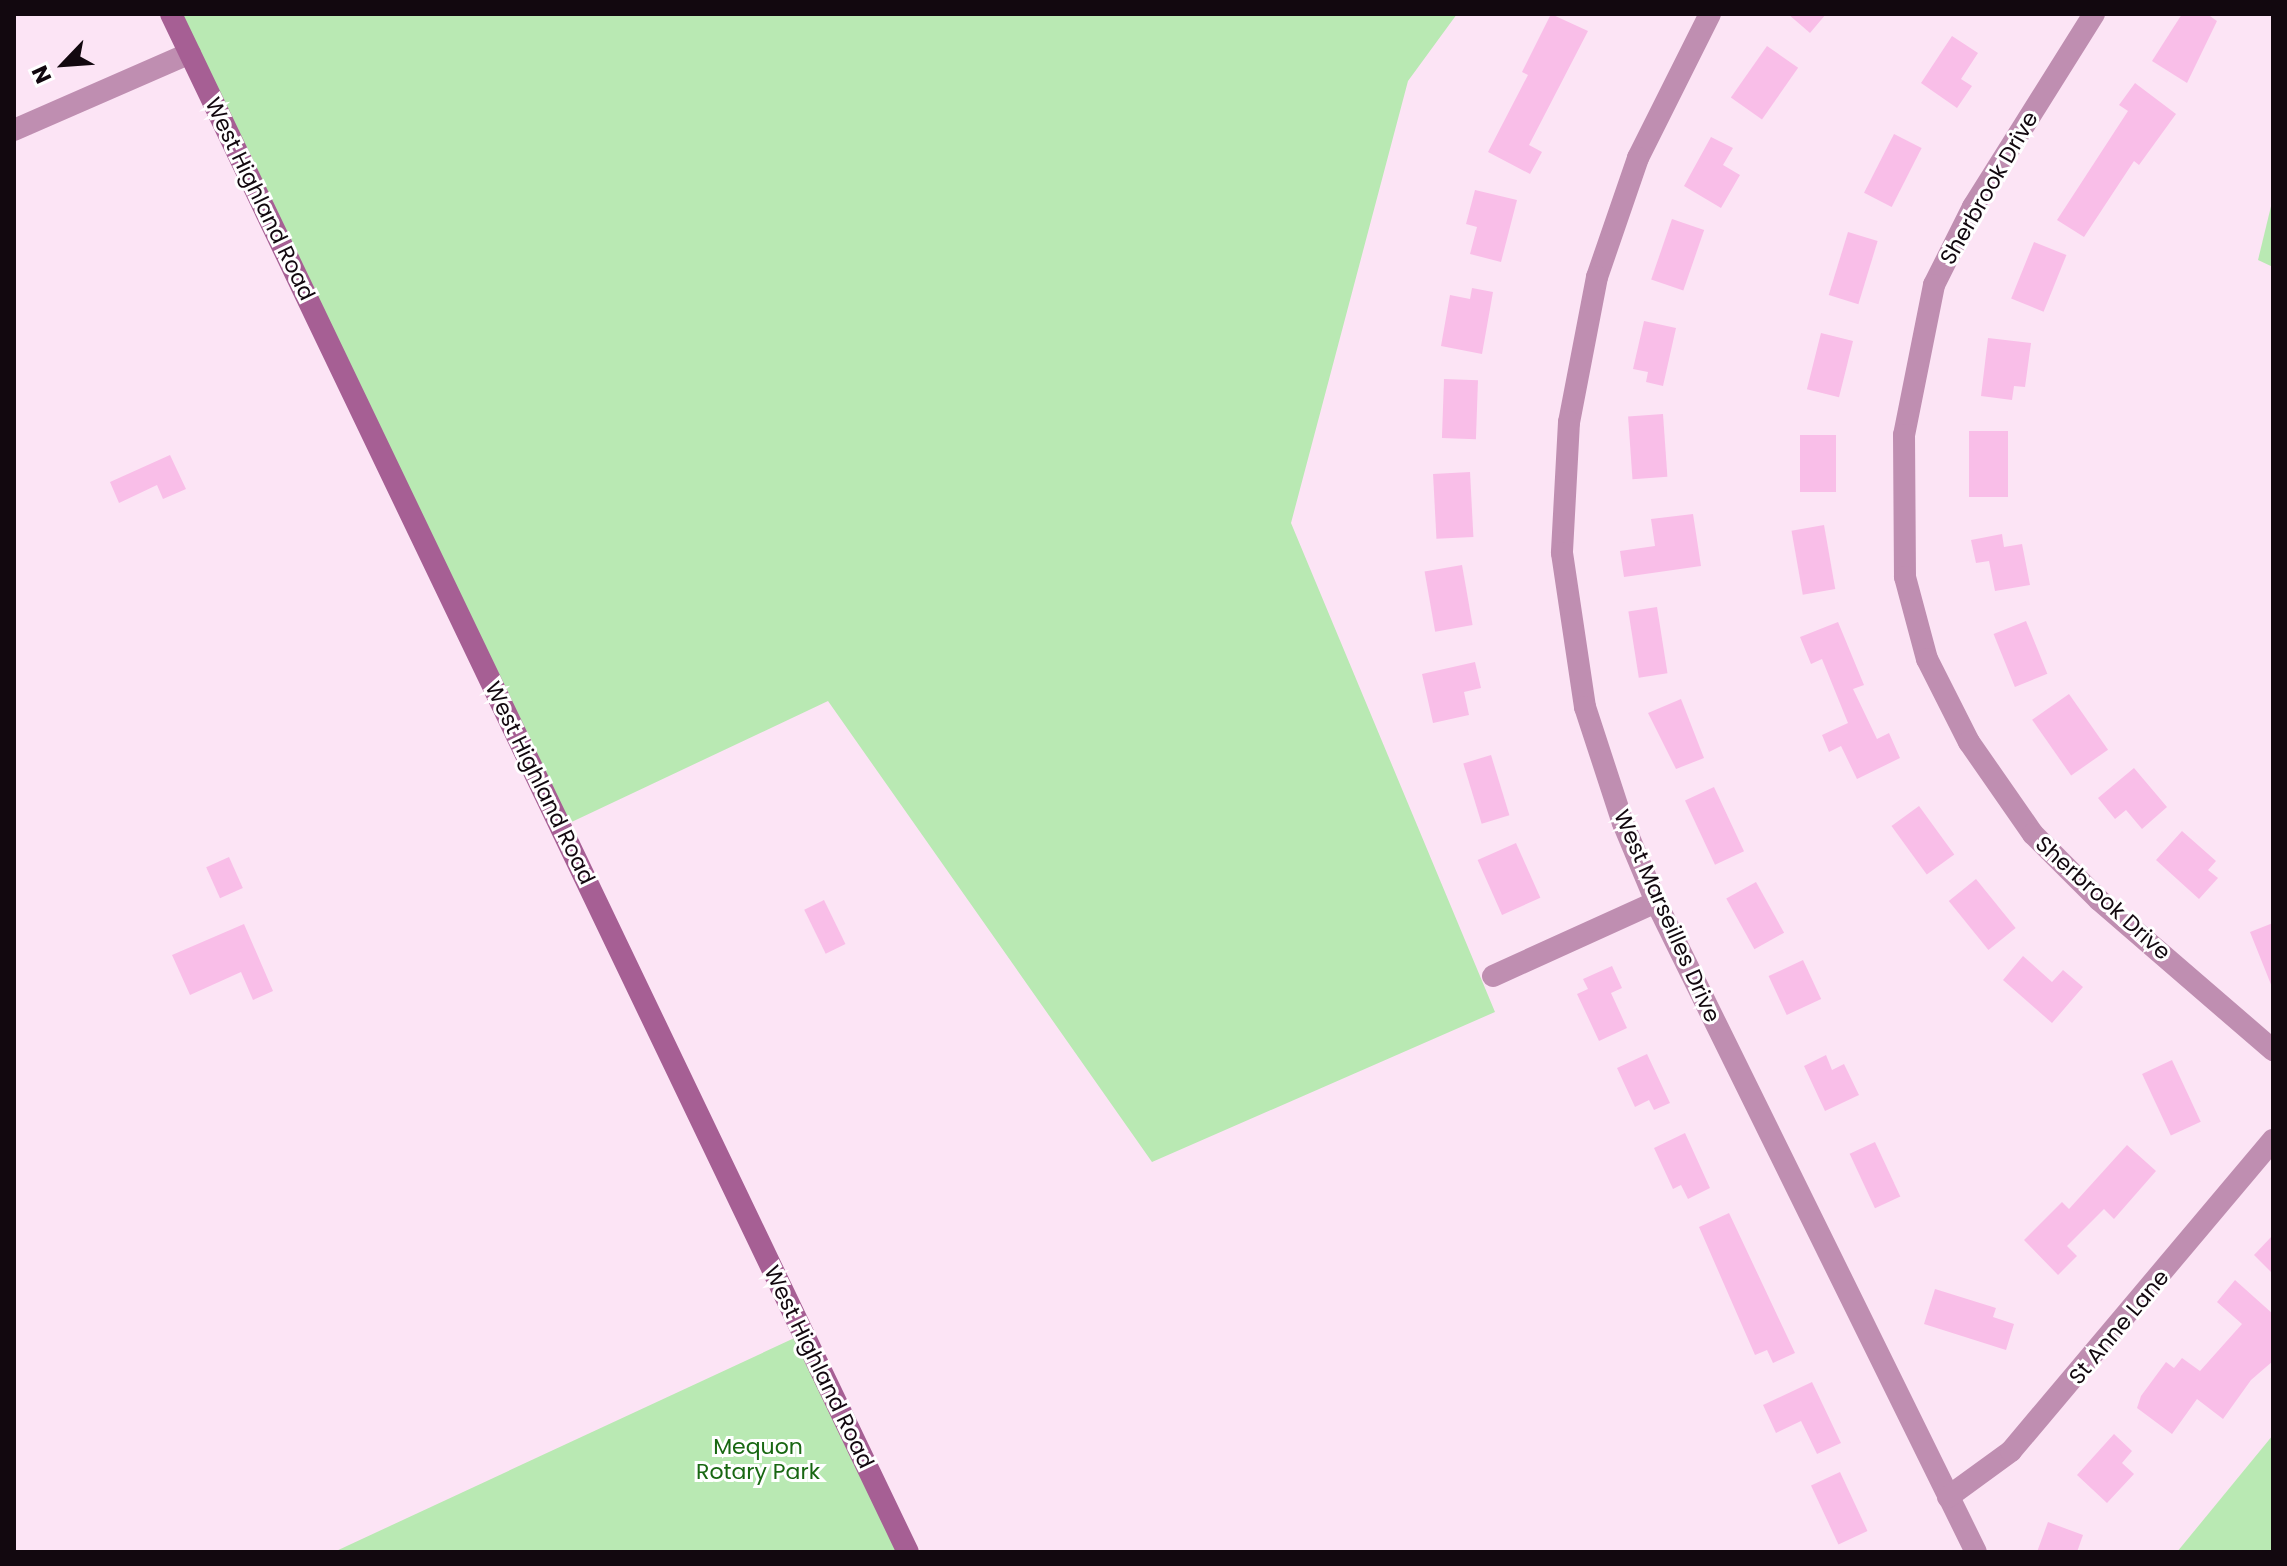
<!DOCTYPE html>
<html>
<head>
<meta charset="utf-8">
<style>
  body { margin:0 }
  #map { position:relative; width:2287px; height:1566px; overflow:hidden; background:#fce4f5; font-family:Poppins,sans-serif }
  div>[style] { position:absolute }
  [style*='--x'] { left:calc(var(--x)*1px); top:calc(var(--y)*1px); width:calc(var(--w)*1px); rotate:calc(var(--a)*1deg) }
  .green>* { inset:0; background:#b9e9b3 }
  .building>* { inset:0; background:#f9bee8; transform-origin:0 0 }
  .minor>* { height:22px; margin:-11px; padding:0 11px; transform-origin:11px; border-radius:11px; background:#bf8eb1 }
  .secondary>* { height:22px; margin:-11px; padding:0 11px; transform-origin:11px; border-radius:11px; background:#a65f94 }
  span { translate:-50% -50%; white-space:nowrap; text-align:center; line-height:1.15; -webkit-text-stroke:6px #fff; paint-order:stroke }
  .street-label { font-size:22px; color:#12080f }
  .park-label { font-size:22px; color:#186712 }
  .frame { position:absolute; inset:0; border:16px solid #12080f; pointer-events:none }
  .north { position:absolute; left:24px; top:24px; width:80px; height:80px; -webkit-text-stroke:6px #fff; paint-order:stroke; rotate:245deg; font-size:22px; font-weight:700; line-height:32px; text-align:center; color:#12080f }
  .north::after { content:''; display:block; margin:auto; width:28px; height:36px; background:#12080f; clip-path:polygon(50% 0,100% 100%,50% 72%,0 100%) }
</style>
</head>
<body>
<div id="map">
  <div class="green">
    <div style="clip-path:polygon(171px 14px,1457px 14px,1408px 81px,1291px 523px,1495px 1012px,1152px 1162px,828px 701px,561px 827px)"></div>
    <div style="clip-path:polygon(2273px 198px,2273px 267px,2258px 260px)"></div>
    <div style="clip-path:polygon(803px 1334px,908px 1552px,334px 1552px)"></div>
    <div style="clip-path:polygon(2273px 1435px,2273px 1552px,2177px 1552px)"></div>
  </div>
  <div class="building">
    <div style="clip-path:polygon(1551px 14px,1588px 31px,1529px 145px,1542px 152px,1530px 174px,1488px 152px,1528px 75px,1522px 72px)"></div>
    <div style="clip-path:polygon(1788px 14px,1826px 14px,1810px 33px)"></div>
    <div style="clip-path:polygon(2182px 14px,2207px 14px,2217px 21px,2187px 83px,2152px 61px)"></div>
    <div style="clip-path:polygon(1952px 36px,1978px 53px,1961px 79px,1972px 86px,1957px 108px,1921px 83px)"></div>
    <div style="left:1767px;top:46px;width:38px;height:63px;rotate:35deg"></div>
    <div style="clip-path:polygon(2135px 83px,2176px 114px,2139px 165px,2134px 161px,2084px 237px,2057px 220px,2128px 111px,2119px 105px)"></div>
    <div style="left:1894px;top:134px;width:31px;height:66px;rotate:27deg"></div>
    <div style="clip-path:polygon(1711px 137px,1733px 148px,1723px 165px,1740px 175px,1721px 208px,1684px 186px)"></div>
    <div style="clip-path:polygon(1475px 190px,1517px 200px,1501px 262px,1470px 254px,1477px 227px,1466px 224px)"></div>
    <div style="left:1672px;top:219px;width:34px;height:64px;rotate:19deg"></div>
    <div style="left:1848px;top:232px;width:31px;height:66px;rotate:17deg"></div>
    <div style="left:2034px;top:242px;width:35px;height:61px;rotate:22deg"></div>
    <div style="clip-path:polygon(1472px 288px,1493px 292px,1482px 354px,1441px 346px,1450px 295px,1470px 299px)"></div>
    <div style="clip-path:polygon(1644px 321px,1676px 328px,1663px 386px,1646px 382px,1648px 372px,1633px 369px)"></div>
    <div style="left:1821px;top:333px;width:33px;height:58px;rotate:14deg"></div>
    <div style="clip-path:polygon(1988px 338px,2031px 343px,2025px 387px,2014px 386px,2012px 400px,1981px 396px)"></div>
    <div style="left:1444px;top:379px;width:34px;height:59px;rotate:2deg"></div>
    <div style="left:1663px;top:414px;width:63px;height:35px;rotate:86deg"></div>
    <div style="left:1969px;top:431px;width:39px;height:66px"></div>
    <div style="left:1800px;top:435px;width:36px;height:57px"></div>
    <div style="clip-path:polygon(170px 455px,186px 489px,163px 499px,157px 485px,119px 503px,110px 482px)"></div>
    <div style="left:1470px;top:472px;width:65px;height:37px;rotate:87deg"></div>
    <div style="clip-path:polygon(1693px 514px,1701px 566px,1624px 577px,1620px 551px,1655px 546px,1651px 519px)"></div>
    <div style="left:1824px;top:525px;width:65px;height:33px;rotate:80deg"></div>
    <div style="clip-path:polygon(2002px 534px,2004px 547px,2022px 544px,2030px 585px,1995px 591px,1989px 561px,1976px 563px,1971px 540px)"></div>
    <div style="left:1462px;top:565px;width:61px;height:38px;rotate:80deg"></div>
    <div style="left:1657px;top:607px;width:67px;height:29px;rotate:81deg"></div>
    <div style="left:2026px;top:621px;width:57px;height:35px;rotate:68deg"></div>
    <div style="clip-path:polygon(1838px 622px,1864px 685px,1853px 689px,1877px 739px,1889px 733px,1900px 758px,1857px 779px,1841px 746px,1829px 752px,1822px 735px,1848px 723px,1822px 659px,1811px 664px,1800px 637px)"></div>
    <div style="clip-path:polygon(1475px 662px,1481px 688px,1464px 692px,1469px 715px,1433px 723px,1422px 674px)"></div>
    <div style="left:2069px;top:694px;width:68px;height:45px;rotate:55deg"></div>
    <div style="clip-path:polygon(1681px 699px,1704px 758px,1676px 769px,1648px 713px)"></div>
    <div style="left:1491px;top:755px;width:63px;height:29px;rotate:73deg"></div>
    <div style="clip-path:polygon(2134px 768px,2167px 807px,2142px 829px,2126px 810px,2115px 819px,2098px 798px)"></div>
    <div style="left:1714px;top:787px;width:71px;height:32px;rotate:65deg"></div>
    <div style="left:1919px;top:806px;width:60px;height:34px;rotate:54deg"></div>
    <div style="clip-path:polygon(2182px 831px,2216px 861px,2208px 870px,2218px 878px,2199px 899px,2156px 860px)"></div>
    <div style="left:1516px;top:843px;width:60px;height:42px;rotate:66deg"></div>
    <div style="left:229px;top:857px;width:34px;height:25px;rotate:66deg"></div>
    <div style="left:1976px;top:879px;width:63px;height:35px;rotate:51deg"></div>
    <div style="left:1756px;top:882px;width:58px;height:34px;rotate:61deg"></div>
    <div style="left:824px;top:900px;width:49px;height:22px;rotate:64deg"></div>
    <div style="clip-path:polygon(2273px 923px,2273px 987px,2272px 987px,2250px 932px)"></div>
    <div style="clip-path:polygon(244px 924px,273px 991px,253px 1000px,241px 972px,190px 995px,172px 955px)"></div>
    <div style="clip-path:polygon(2023px 956px,2052px 982px,2063px 970px,2083px 987px,2052px 1023px,2003px 980px)"></div>
    <div style="left:1803px;top:960px;width:43px;height:38px;rotate:65deg"></div>
    <div style="clip-path:polygon(1612px 966px,1622px 988px,1611px 993px,1627px 1028px,1599px 1041px,1577px 994px,1588px 989px,1583px 979px)"></div>
    <div style="clip-path:polygon(1647px 1054px,1670px 1103px,1654px 1110px,1649px 1100px,1635px 1107px,1617px 1068px)"></div>
    <div style="clip-path:polygon(1826px 1055px,1832px 1070px,1844px 1064px,1859px 1095px,1825px 1111px,1804px 1066px)"></div>
    <div style="left:2172px;top:1060px;width:68px;height:33px;rotate:65deg"></div>
    <div style="clip-path:polygon(1685px 1133px,1710px 1188px,1688px 1199px,1681px 1185px,1673px 1189px,1654px 1148px)"></div>
    <div style="left:1875px;top:1142px;width:60px;height:28px;rotate:65deg"></div>
    <div style="clip-path:polygon(2127px 1145px,2156px 1171px,2114px 1219px,2104px 1209px,2067px 1246px,2077px 1256px,2058px 1275px,2024px 1240px,2062px 1202px,2069px 1209px)"></div>
    <div style="clip-path:polygon(1729px 1213px,1795px 1353px,1773px 1363px,1767px 1350px,1755px 1355px,1699px 1227px)"></div>
    <div style="clip-path:polygon(2273px 1235px,2273px 1274px,2254px 1255px)"></div>
    <div style="clip-path:polygon(2235px 1280px,2273px 1314px,2273px 1361px,2251px 1380px,2223px 1419px,2197px 1399px,2172px 1434px,2137px 1408px,2141px 1396px,2166px 1362px,2174px 1368px,2182px 1358px,2200px 1371px,2242px 1324px,2217px 1302px)"></div>
    <div style="clip-path:polygon(1935px 1289px,1996px 1308px,1993px 1317px,2014px 1324px,2006px 1350px,1924px 1324px)"></div>
    <div style="clip-path:polygon(1812px 1382px,1841px 1443px,1817px 1454px,1801px 1421px,1776px 1433px,1763px 1405px)"></div>
    <div style="clip-path:polygon(2114px 1434px,2132px 1451px,2122px 1463px,2134px 1474px,2107px 1503px,2077px 1475px)"></div>
    <div style="left:1840px;top:1472px;width:65px;height:32px;rotate:65deg"></div>
    <div style="clip-path:polygon(2048px 1522px,2083px 1535px,2077px 1552px,2037px 1552px)"></div>
  </div>
  <div class="minor">
    <div style="--x:1710;--y:14;--w:161;--a:116.6"></div>
    <div style="--x:1638;--y:158;--w:126;--a:109"></div>
    <div style="--x:1597;--y:277;--w:148;--a:100.9"></div>
    <div style="--x:1569;--y:422;--w:131;--a:93.1"></div>
    <div style="--x:1562;--y:553;--w:156;--a:81.5"></div>
    <div style="--x:1585;--y:707;--w:122;--a:71.9"></div>
    <div style="--x:1623;--y:823;--w:86;--a:67.3"></div>
    <div style="--x:1656;--y:902;--w:724;--a:63.79"></div>
    <div style="--x:2094;--y:14;--w:228;--a:122.1"></div>
    <div style="--x:1973;--y:207;--w:87;--a:116.6"></div>
    <div style="--x:1934;--y:285;--w:153;--a:101.3"></div>
    <div style="--x:1904;--y:435;--w:142;--a:89.6"></div>
    <div style="--x:1905;--y:577;--w:85;--a:75"></div>
    <div style="--x:1927;--y:659;--w:93;--a:63.2"></div>
    <div style="--x:1969;--y:742;--w:112;--a:55.2"></div>
    <div style="--x:2033;--y:834;--w:93;--a:45"></div>
    <div style="--x:2099;--y:900;--w:230;--a:40.8"></div>
    <div style="--x:14;--y:130;--w:192;--a:-23.6"></div>
    <div style="--x:1493;--y:976;--w:179;--a:-24.4"></div>
    <div style="--x:1948;--y:1497;--w:78;--a:-36.1"></div>
    <div style="--x:2011;--y:1451;--w:407;--a:-49.9"></div>
  </div>
  <div class="secondary">
    <div style="--x:171;--y:14;--w:1705;--a:64.4"></div>
  </div>
  <div class="street-label">
    <span style="left:1989px;top:188px;rotate:-60deg">Sherbrook Drive</span>
    <span style="left:260px;top:199px;rotate:64deg">West Highland Road</span>
    <span style="left:540px;top:783px;rotate:64deg">West Highland Road</span>
    <span style="left:2103px;top:898px;rotate:42deg">Sherbrook Drive</span>
    <span style="left:1667px;top:916px;rotate:66deg">West Marseilles Drive</span>
    <span style="left:2119px;top:1327px;rotate:-50deg">St Anne Lane</span>
    <span style="left:819px;top:1367px;rotate:64deg">West Highland Road</span>
  </div>
  <div class="park-label">
    <span style="left:758px;top:1459px">Mequon<br>Rotary Park</span>
  </div>
  <div class="frame"></div>
  <div class="north">N</div>
</div>
</body>
</html>
